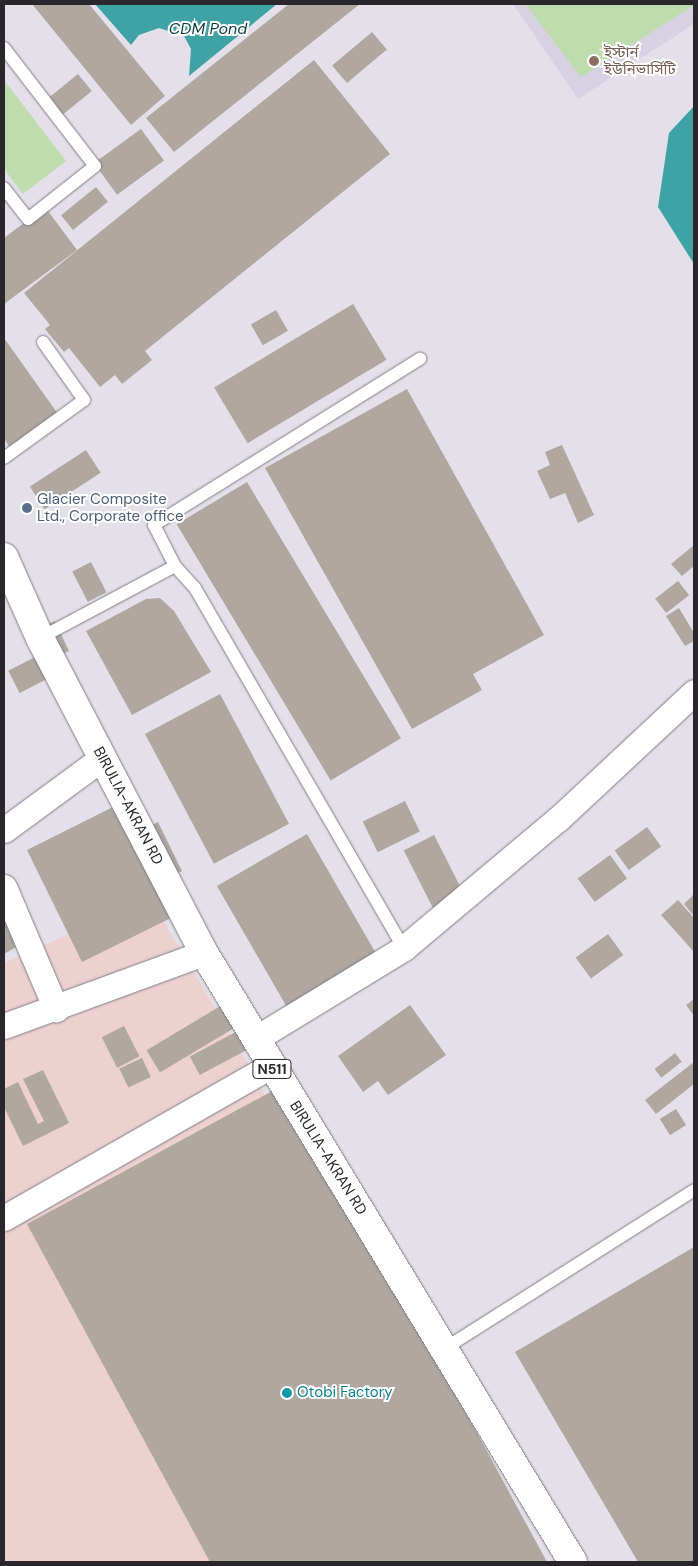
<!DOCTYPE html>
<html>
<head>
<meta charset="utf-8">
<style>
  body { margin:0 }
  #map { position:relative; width:698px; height:1566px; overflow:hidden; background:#e4e0ea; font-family:"DM Sans","Noto Sans Bengali",sans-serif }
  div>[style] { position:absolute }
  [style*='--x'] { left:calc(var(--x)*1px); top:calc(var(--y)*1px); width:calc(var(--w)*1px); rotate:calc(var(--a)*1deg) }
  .built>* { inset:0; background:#d7d2e1 }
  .industrial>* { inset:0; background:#ecd1d0 }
  .green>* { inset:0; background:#bedcad }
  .water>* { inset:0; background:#3fa3a6 }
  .building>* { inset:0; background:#afa7a0; transform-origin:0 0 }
  .roads { filter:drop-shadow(0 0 1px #817e86) drop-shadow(0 0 1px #817e86) }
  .lane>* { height:12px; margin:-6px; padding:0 6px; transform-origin:6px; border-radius:6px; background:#fff }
  .street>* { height:25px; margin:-12.5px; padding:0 12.5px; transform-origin:12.5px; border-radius:12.5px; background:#fff }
  .highway>* { height:28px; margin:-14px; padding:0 14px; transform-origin:14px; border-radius:14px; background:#fff }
  .dots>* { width:14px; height:14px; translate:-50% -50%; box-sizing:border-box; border:2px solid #fff; border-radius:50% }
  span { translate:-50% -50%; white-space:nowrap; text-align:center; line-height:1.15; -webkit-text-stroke:4px #fff; paint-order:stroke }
  .shield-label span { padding:1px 4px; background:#fff; border:1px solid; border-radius:4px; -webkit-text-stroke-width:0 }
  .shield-label { font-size:14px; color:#29272b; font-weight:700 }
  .education-label { font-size:15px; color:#785e54 }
  .left { translate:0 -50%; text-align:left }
  .service-label { font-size:15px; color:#4e5e75 }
  .street-label { font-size:15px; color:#29272b }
  .culture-label { font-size:15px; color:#0d838f }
  .water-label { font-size:16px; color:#0e3d3f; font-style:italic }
  .frame { position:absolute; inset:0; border:5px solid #29272b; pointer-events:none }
</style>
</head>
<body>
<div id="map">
  <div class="built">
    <div style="clip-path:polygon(513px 4px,694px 4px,694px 24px,578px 99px)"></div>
  </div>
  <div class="industrial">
    <div style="clip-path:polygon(150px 898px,254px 1074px,360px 1279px,533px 1562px,4px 1562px,4px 963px)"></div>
  </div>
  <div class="green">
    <div style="clip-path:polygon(525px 4px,694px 4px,694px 5px,581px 77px)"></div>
    <div style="clip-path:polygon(4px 80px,66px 161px,23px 194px,4px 169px)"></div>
  </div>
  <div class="water">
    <div style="clip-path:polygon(95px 4px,277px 4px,189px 76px,191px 49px,184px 36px,159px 28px,139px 35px,131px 45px)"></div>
    <div style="clip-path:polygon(694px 106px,694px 264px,658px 207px,669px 133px)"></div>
  </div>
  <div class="building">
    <div style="clip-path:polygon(32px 4px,89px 4px,165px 96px,131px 125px)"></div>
    <div style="clip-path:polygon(289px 4px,360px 4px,174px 152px,146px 118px)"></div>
    <div style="left:372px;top:32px;width:23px;height:52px;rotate:50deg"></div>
    <div style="clip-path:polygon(314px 60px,390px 154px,145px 351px,152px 360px,122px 384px,115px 375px,100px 387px,69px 348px,64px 352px,45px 329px,50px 325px,24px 293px)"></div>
    <div style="left:78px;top:74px;width:22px;height:40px;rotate:51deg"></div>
    <div style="left:141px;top:129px;width:39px;height:58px;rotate:54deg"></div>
    <div style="left:96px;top:187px;width:19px;height:45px;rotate:51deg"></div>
    <div style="clip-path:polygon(45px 207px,77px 250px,4px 304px,4px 238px)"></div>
    <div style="left:353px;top:304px;width:65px;height:162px;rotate:59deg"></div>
    <div style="left:276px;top:310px;width:24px;height:29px;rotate:60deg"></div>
    <div style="clip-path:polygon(4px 338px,58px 414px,10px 448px,4px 438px)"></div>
    <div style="clip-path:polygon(407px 389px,544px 635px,473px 674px,482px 690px,412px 729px,265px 468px)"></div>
    <div style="clip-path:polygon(562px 445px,594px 515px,578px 523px,565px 493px,550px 499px,537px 471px,550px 465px,545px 452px)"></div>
    <div style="left:86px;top:450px;width:27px;height:67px;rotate:57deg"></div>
    <div style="left:247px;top:482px;width:299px;height:82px;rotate:59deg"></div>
    <div style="clip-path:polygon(694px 545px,694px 566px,682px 576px,671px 564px)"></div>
    <div style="left:91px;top:562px;width:34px;height:21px;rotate:63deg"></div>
    <div style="left:678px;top:581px;width:18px;height:29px;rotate:52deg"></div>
    <div style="clip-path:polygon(160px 598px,174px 611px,211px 672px,132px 715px,86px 631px,146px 599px)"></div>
    <div style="clip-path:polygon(679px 608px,694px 633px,694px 641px,685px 646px,666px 616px)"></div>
    <div style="left:55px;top:621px;width:33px;height:24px;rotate:65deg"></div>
    <div style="left:43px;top:653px;width:25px;height:39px;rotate:63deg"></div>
    <div style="left:220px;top:694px;width:147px;height:85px;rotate:62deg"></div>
    <div style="left:405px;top:801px;width:34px;height:47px;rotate:64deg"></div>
    <div style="clip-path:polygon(123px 802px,138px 832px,158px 822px,182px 871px,169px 878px,185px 911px,82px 962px,27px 850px)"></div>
    <div style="left:647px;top:827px;width:24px;height:40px;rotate:54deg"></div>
    <div style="left:307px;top:834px;width:145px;height:104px;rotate:60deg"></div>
    <div style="left:434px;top:835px;width:83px;height:34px;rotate:63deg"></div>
    <div style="left:610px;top:855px;width:29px;height:40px;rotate:54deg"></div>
    <div style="clip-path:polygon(694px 894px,694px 916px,684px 904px)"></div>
    <div style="clip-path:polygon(678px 900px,694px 918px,694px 952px,661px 915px)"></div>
    <div style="clip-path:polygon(4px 918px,18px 946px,4px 954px)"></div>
    <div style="left:608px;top:934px;width:26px;height:40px;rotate:54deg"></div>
    <div style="clip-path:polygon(694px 999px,694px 1016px,686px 1005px)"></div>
    <div style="left:222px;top:1005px;width:26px;height:88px;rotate:59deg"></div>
    <div style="clip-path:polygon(410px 1005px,446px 1055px,388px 1095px,378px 1081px,363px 1092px,338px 1056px)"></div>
    <div style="left:249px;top:1025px;width:21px;height:67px;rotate:62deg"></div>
    <div style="left:124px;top:1026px;width:34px;height:25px;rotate:63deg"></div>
    <div style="left:675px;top:1053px;width:11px;height:26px;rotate:52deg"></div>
    <div style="left:142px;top:1058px;width:21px;height:25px;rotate:65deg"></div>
    <div style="clip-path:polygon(694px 1062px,694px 1084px,656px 1114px,645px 1100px)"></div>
    <div style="clip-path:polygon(43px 1070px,69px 1123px,23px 1146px,4px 1107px,4px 1089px,18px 1082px,38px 1124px,44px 1121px,23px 1079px)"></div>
    <div style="clip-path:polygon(287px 1083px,547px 1562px,210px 1562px,27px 1224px)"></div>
    <div style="left:676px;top:1109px;width:19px;height:19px;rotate:58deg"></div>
    <div style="clip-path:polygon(694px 1247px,694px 1562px,638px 1562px,515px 1352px)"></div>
  </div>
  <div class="roads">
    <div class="lane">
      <div style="--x:4;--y:48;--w:149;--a:52.4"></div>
      <div style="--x:95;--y:166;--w:85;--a:141.7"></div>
      <div style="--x:28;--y:219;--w:39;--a:-128"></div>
      <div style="--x:4;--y:458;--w:99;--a:-35.9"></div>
      <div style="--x:84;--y:400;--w:71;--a:-125.3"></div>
      <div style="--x:175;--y:566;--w:46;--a:-117.1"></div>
      <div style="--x:154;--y:525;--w:314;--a:-32"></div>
      <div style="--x:40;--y:638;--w:153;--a:-28.1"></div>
      <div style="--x:175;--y:566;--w:30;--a:48"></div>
      <div style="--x:195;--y:588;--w:416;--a:59.9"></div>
      <div style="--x:447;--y:1347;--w:293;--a:-32.4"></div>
    </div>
    <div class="street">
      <div style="--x:4;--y:830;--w:122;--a:-36.3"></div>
      <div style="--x:4;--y:887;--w:133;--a:66.9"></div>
      <div style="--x:4;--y:1026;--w:213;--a:-20.1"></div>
      <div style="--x:255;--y:1039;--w:175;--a:-31.4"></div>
      <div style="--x:404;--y:948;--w:201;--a:-40"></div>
      <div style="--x:558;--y:819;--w:186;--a:-43"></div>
      <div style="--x:4;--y:1218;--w:306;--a:-29.7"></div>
    </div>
    <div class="highway">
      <div style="--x:4;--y:557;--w:89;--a:66"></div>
      <div style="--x:40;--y:638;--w:355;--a:62.5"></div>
      <div style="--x:204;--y:953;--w:712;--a:58.79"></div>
    </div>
  </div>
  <div class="dots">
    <div style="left:594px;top:61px;background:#8d6e63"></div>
    <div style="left:27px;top:508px;background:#5c6f8a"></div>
    <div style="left:287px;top:1393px;background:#0f9aa8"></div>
  </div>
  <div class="shield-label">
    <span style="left:272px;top:1069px">N511</span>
  </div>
  <div class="education-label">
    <span class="left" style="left:604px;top:61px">ইস্টার্ন<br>ইউনিভার্সিটি</span>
  </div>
  <div class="service-label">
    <span class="left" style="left:37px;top:508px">Glacier Composite<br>Ltd., Corporate office</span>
  </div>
  <div class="street-label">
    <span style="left:128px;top:806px;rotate:62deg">BIRULIA-AKRAN RD</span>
    <span style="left:328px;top:1158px;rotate:58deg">BIRULIA-AKRAN RD</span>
  </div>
  <div class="culture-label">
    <span class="left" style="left:297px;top:1393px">Otobi Factory</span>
  </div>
  <div class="water-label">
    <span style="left:208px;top:29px">CDM Pond</span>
  </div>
  <div class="frame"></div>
</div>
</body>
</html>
